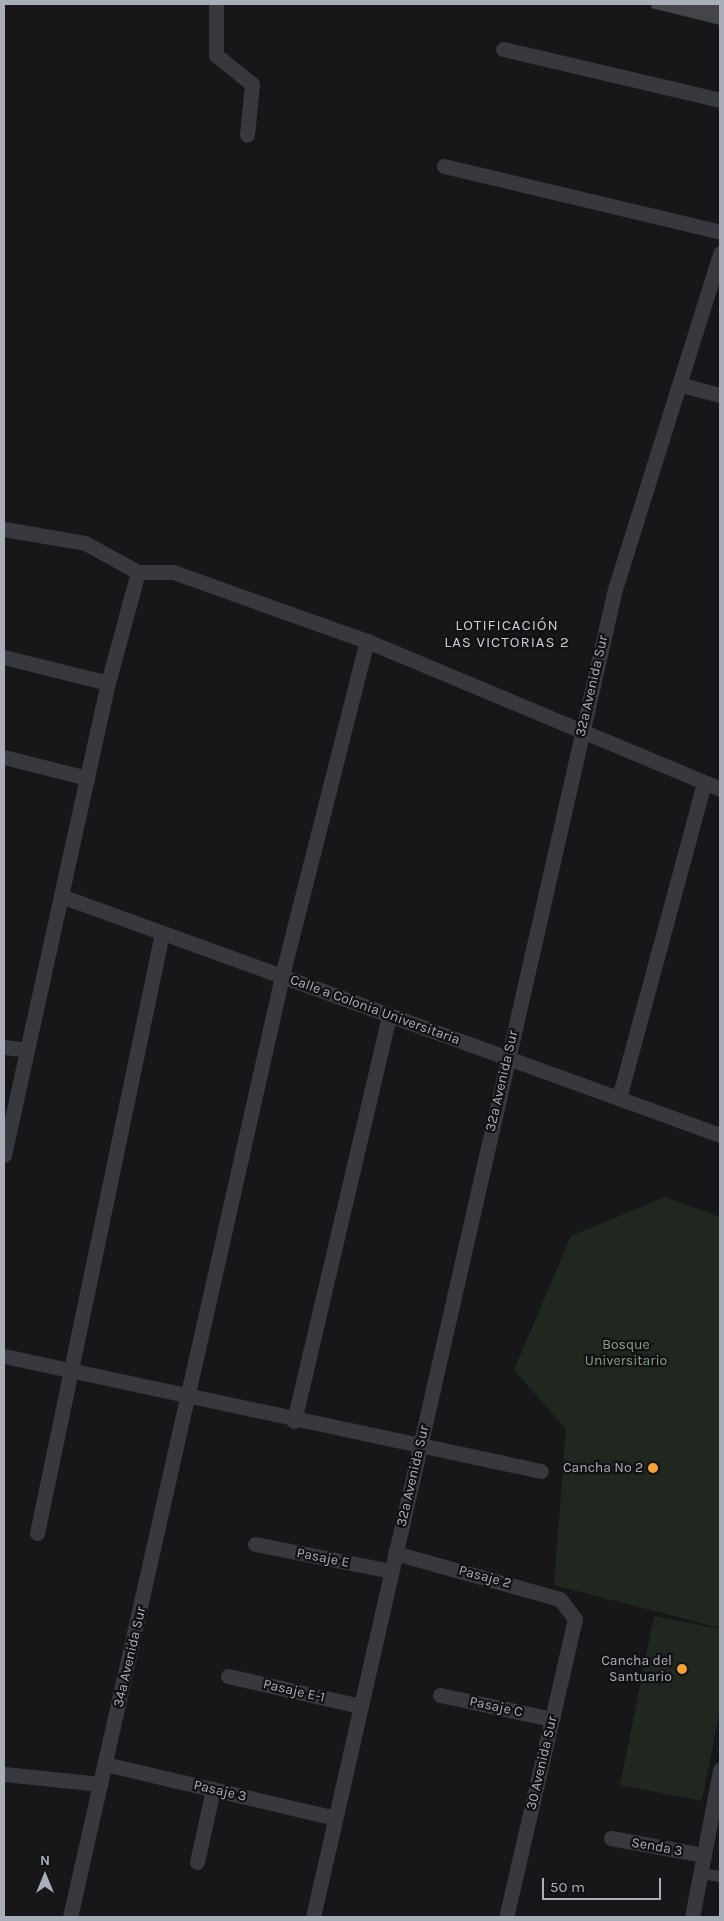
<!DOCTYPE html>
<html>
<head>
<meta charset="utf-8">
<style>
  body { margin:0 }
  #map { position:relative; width:724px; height:1921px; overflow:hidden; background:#171719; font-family:Karla,sans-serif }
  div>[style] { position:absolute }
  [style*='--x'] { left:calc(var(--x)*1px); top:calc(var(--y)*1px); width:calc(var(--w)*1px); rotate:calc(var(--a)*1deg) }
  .green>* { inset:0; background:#1f271f }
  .building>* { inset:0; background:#434549 }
  .pedestrian>* { height:11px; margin:-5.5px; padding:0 5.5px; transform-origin:5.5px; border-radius:5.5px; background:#38393e }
  .minor>* { height:15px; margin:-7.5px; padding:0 7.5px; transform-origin:7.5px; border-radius:7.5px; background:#38393e }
  .dots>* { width:14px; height:14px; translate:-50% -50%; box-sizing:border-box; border:2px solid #121214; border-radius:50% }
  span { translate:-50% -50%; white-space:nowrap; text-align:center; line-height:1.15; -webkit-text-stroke:4.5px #121214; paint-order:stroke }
  .street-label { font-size:14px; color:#a9afb9 }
  .park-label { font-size:14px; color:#81a480 }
  .poi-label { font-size:14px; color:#a9afb9 }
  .right { translate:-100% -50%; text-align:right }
  .neighbourhood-label { font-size:15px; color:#caced5; letter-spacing:1px }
  .frame { position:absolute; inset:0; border:5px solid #a9afb9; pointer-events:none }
  .north { position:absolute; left:20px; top:1851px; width:50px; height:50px; -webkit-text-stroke:4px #121214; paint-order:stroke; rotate:0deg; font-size:14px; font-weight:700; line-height:20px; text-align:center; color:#a9afb9 }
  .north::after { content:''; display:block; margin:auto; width:18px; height:22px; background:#a9afb9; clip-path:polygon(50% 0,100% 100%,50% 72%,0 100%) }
  .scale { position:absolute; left:542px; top:1878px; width:119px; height:22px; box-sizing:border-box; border:2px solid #a9afb9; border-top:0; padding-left:6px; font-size:15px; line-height:18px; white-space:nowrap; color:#a9afb9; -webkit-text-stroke:4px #121214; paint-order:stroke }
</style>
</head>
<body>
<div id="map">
  <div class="green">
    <div style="clip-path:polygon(665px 1197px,720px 1217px,720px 1628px,554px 1585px,566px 1429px,514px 1370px,571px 1236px)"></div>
    <div style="clip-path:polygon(654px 1616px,720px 1629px,720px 1710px,702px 1801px,620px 1785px)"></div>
  </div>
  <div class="building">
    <div style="clip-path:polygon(652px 4px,720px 4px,720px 25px,651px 8px)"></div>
  </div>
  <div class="pedestrian">
    <div style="--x:701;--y:1873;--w:19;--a:9"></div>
  </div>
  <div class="minor">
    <div style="--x:216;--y:4;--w:51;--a:90"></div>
    <div style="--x:216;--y:55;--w:46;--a:38.9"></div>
    <div style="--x:252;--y:84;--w:51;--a:95.6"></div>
    <div style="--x:503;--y:49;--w:223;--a:13.2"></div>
    <div style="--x:444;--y:166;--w:284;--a:13.4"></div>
    <div style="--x:682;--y:385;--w:39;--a:15"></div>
    <div style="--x:4;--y:529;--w:82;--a:9.8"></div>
    <div style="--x:85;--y:543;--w:60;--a:28.7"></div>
    <div style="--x:138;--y:572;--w:35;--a:0"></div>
    <div style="--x:173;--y:572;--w:206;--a:19.6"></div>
    <div style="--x:367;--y:641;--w:383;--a:22.7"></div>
    <div style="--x:4;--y:657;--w:107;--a:14"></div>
    <div style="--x:4;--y:757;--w:86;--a:14.2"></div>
    <div style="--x:61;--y:896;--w:701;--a:19.93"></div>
    <div style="--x:4;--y:1047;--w:23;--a:7"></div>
    <div style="--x:619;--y:1098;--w:326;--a:-74.9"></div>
    <div style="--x:4;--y:1155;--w:483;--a:-77.6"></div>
    <div style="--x:108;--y:683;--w:115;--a:-74.9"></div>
    <div style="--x:4;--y:1356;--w:549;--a:12.09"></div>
    <div style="--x:294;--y:1421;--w:416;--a:-76.8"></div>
    <div style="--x:37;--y:1533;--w:613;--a:-78.23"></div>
    <div style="--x:255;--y:1544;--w:139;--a:11.2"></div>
    <div style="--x:395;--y:1553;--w:171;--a:15.6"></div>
    <div style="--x:560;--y:1599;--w:25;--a:53"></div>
    <div style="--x:575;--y:1619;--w:306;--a:103"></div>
    <div style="--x:228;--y:1676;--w:135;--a:12.8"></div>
    <div style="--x:440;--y:1695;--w:115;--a:12.1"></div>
    <div style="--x:105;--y:1764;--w:236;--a:13.2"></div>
    <div style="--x:4;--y:1774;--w:97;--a:5.9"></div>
    <div style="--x:611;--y:1838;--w:95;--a:10.4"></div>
    <div style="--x:197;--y:1862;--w:75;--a:-77.6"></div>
    <div style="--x:70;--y:1917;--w:965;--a:-77.3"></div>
    <div style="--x:282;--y:976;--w:346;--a:-75.8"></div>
    <div style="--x:313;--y:1917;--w:1362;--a:-77.19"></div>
    <div style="--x:615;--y:589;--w:352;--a:-72.6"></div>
    <div style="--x:692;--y:1917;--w:150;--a:-79.2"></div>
  </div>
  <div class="dots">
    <div style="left:653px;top:1468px;background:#f4a234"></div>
    <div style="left:682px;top:1669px;background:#f4a234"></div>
  </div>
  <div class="street-label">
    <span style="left:592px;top:686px;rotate:-77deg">32a Avenida Sur</span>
    <span style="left:375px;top:1010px;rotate:20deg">Calle a Colonia Universitaria</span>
    <span style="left:502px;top:1081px;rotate:-77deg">32a Avenida Sur</span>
    <span style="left:413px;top:1476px;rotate:-77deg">32a Avenida Sur</span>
    <span style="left:323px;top:1558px;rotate:11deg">Pasaje E</span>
    <span style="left:485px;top:1577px;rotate:15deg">Pasaje 2</span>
    <span style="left:130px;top:1657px;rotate:-77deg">34a Avenida Sur</span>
    <span style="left:294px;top:1691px;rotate:13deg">Pasaje E-1</span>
    <span style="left:496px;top:1707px;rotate:12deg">Pasaje C</span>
    <span style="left:542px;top:1763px;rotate:-77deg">30 Avenida Sur</span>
    <span style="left:220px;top:1791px;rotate:13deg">Pasaje 3</span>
    <span style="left:657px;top:1847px;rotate:10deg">Senda 3</span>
  </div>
  <div class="park-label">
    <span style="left:626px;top:1353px">Bosque<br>Universitario</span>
  </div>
  <div class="poi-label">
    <span class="right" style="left:643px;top:1468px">Cancha Nº 2</span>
    <span class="right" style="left:672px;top:1669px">Cancha del<br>Santuario</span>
  </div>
  <div class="neighbourhood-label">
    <span style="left:507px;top:634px">LOTIFICACIÓN<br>LAS VICTORIAS 2</span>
  </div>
  <div class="frame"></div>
  <div class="north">N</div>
  <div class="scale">50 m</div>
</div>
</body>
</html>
